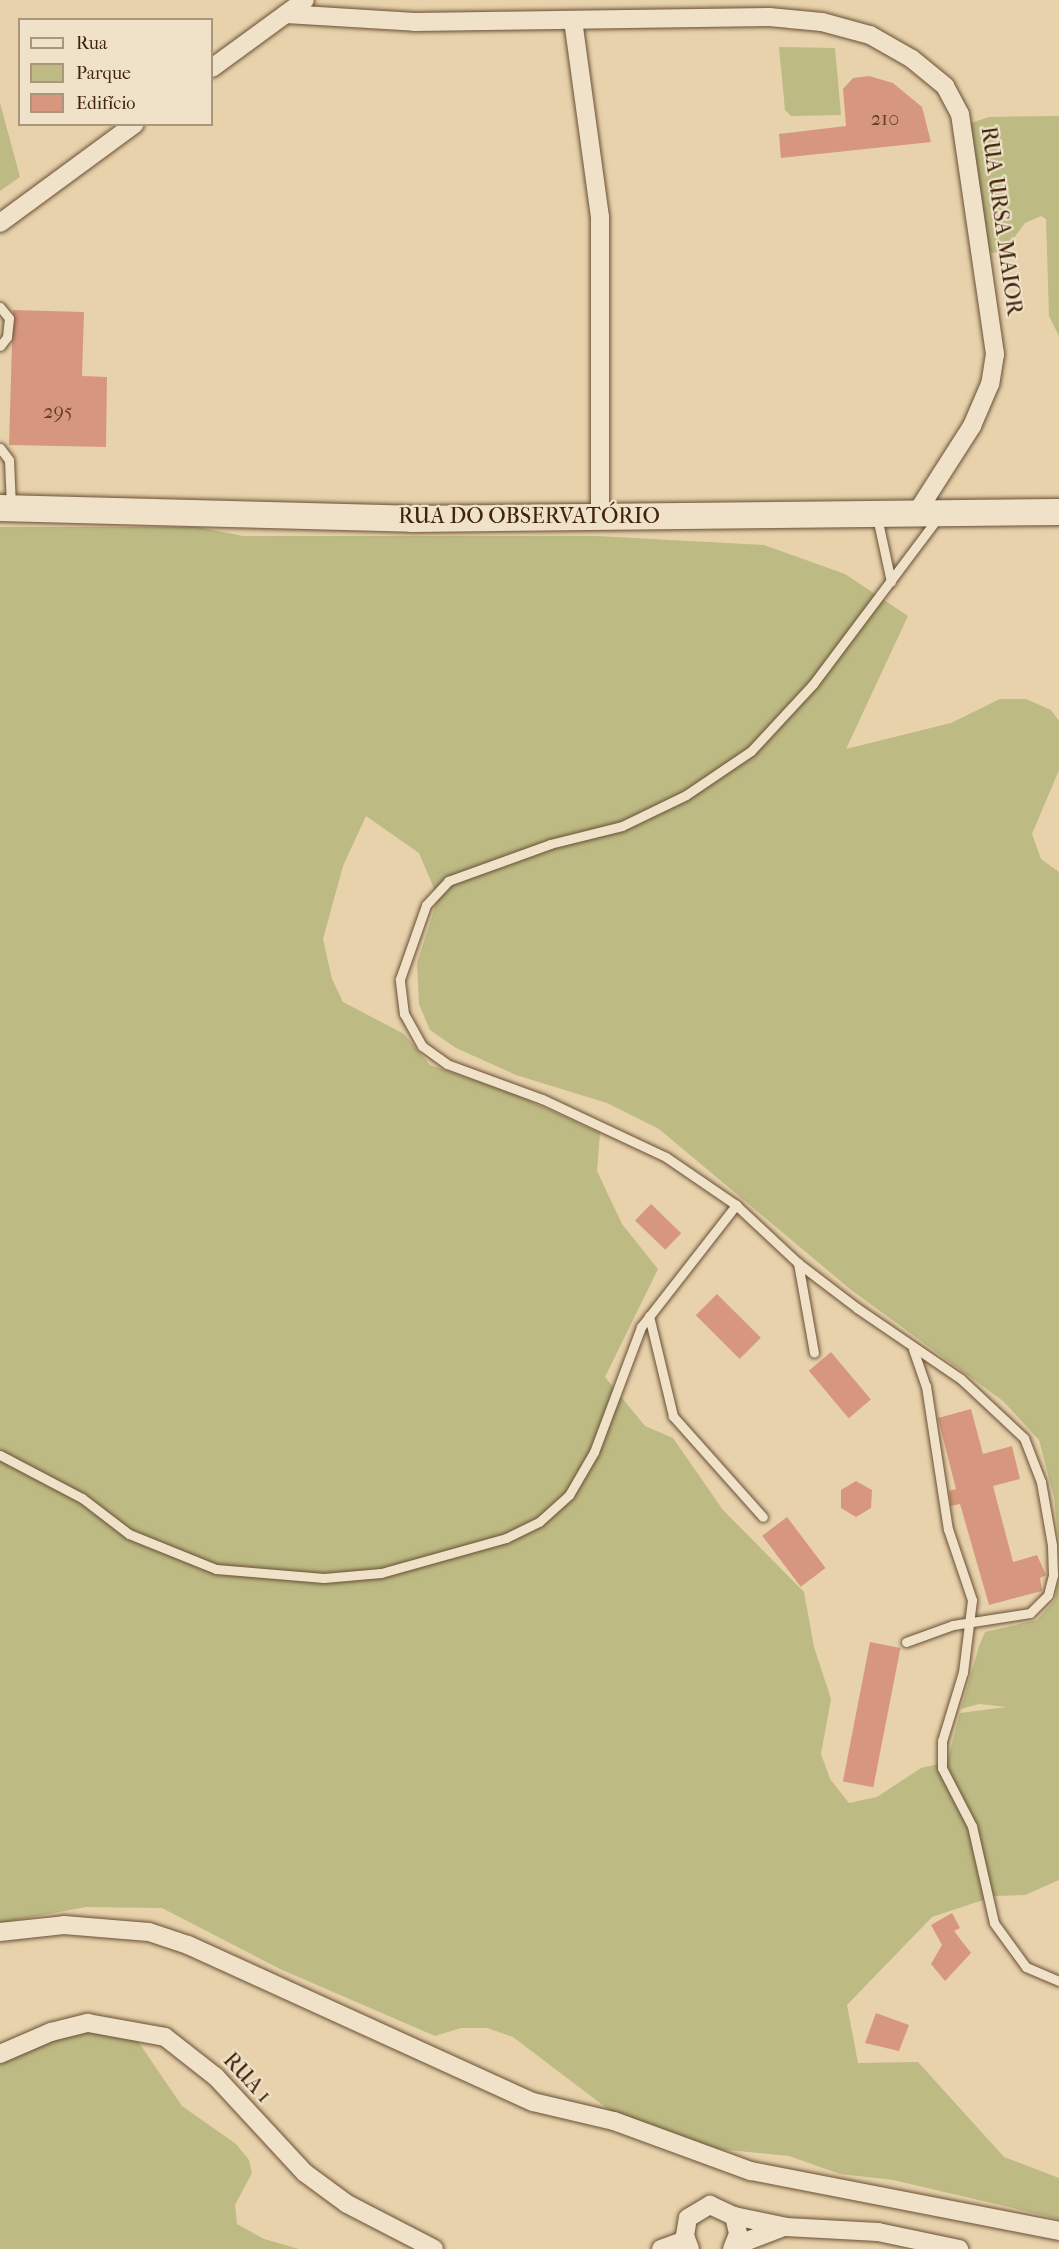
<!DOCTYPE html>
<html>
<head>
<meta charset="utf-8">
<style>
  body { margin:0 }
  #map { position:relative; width:1059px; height:2249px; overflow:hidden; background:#e7d2ac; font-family:"IM FELL French Canon",serif }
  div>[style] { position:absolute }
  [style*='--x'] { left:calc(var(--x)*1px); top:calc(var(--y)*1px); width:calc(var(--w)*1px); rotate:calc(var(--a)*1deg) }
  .green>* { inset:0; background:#bdba84 }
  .building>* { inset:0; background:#d7977e; transform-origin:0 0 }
  .roads { filter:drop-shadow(0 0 2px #6a4f34) drop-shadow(0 0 2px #6a4f34) }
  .lane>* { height:9px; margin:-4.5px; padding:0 4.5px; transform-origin:4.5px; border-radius:4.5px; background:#efe2c9 }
  .street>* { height:18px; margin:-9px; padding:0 9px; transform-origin:9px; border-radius:9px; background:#efe2c9 }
  .secondary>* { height:26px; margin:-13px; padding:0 13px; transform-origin:13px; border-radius:13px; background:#efe2c9 }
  span { translate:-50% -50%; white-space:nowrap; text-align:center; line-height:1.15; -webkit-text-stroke:4.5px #efe2c9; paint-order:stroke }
  .number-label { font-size:20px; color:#664028 }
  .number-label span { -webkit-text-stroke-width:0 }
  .street-label { font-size:22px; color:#41230c }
  .legend { position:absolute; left:18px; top:18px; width:195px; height:108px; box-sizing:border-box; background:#efe2c9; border:2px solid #a9967d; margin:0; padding:8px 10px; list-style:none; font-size:18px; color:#41230c }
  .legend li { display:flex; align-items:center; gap:12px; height:30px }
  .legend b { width:30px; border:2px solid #a9967d }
</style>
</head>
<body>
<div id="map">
  <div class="green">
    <div style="clip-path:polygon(779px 47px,835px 48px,841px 115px,791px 116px,785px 110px)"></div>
    <div style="clip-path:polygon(0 103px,20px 177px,0 191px)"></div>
    <div style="clip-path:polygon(1059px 116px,1059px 336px,1049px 316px,1046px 219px,1041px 216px,1025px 223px,1005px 250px,993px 253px,985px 247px,968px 124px,989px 117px)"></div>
    <div style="clip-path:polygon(0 527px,198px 527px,243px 536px,596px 536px,764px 545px,845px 574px,908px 616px,846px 749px,951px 723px,1000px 699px,1026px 699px,1051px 710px,1059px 721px,1059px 770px,1032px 834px,1041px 859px,1059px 872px,1059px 1545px,1054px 1497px,1039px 1440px,1003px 1401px,850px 1289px,659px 1129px,607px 1103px,516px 1075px,456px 1048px,430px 1030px,419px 1004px,417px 963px,438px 898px,419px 853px,366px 816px,343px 866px,323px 939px,332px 979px,343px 1002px,404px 1034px,430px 1065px,514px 1094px,600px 1133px,597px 1171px,622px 1224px,658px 1269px,605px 1377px,645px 1426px,673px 1438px,723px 1510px,804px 1592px,814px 1647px,831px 1699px,821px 1754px,830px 1779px,849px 1803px,877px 1797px,921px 1768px,947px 1762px,960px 1713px,1006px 1707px,979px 1704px,961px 1709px,979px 1646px,985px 1632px,1037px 1620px,1055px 1600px,1059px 1577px,1059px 1880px,1025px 1895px,995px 1896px,932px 1917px,847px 2005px,858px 2063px,918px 2062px,1004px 2157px,1059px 2178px,1059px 2219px,893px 2180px,840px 2174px,789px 2156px,676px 2145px,625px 2122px,513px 2037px,487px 2028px,461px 2028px,435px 2036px,280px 1969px,162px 1908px,86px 1907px,0 1923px)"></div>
    <div style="clip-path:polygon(99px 2022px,131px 2031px,182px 2106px,236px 2144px,249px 2160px,252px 2173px,235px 2205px,237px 2224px,264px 2239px,299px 2249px,0 2249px,0 2065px,38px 2037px)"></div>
  </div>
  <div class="building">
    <div style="clip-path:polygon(869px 76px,893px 83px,922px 107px,931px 142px,781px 158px,779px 134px,846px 126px,843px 89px,853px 78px)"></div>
    <div style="clip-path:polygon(13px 310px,84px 312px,82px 376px,107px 377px,106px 447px,9px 445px)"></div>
    <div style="left:651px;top:1204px;width:42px;height:23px;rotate:44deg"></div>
    <div style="left:717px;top:1294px;width:62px;height:30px;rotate:45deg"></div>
    <div style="left:831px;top:1352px;width:62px;height:29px;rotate:50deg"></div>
    <div style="clip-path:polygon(971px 1409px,983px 1454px,1012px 1446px,1020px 1479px,993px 1486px,1013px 1562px,1037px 1555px,1046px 1575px,1040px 1578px,1042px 1591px,989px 1605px,960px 1504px,951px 1506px,949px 1491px,956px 1489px,938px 1418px)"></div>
    <div style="clip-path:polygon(856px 1481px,872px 1490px,871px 1508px,856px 1517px,841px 1508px,841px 1490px)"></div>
    <div style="left:787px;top:1517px;width:64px;height:31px;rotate:53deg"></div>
    <div style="left:870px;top:1642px;width:31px;height:142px;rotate:11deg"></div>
    <div style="clip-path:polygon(952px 1913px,960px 1928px,954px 1931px,971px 1953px,945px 1981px,931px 1964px,942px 1945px,931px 1925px)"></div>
    <div style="clip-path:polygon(876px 2013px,909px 2025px,899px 2051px,865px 2043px)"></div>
  </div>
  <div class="roads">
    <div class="lane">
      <div style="--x:0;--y:307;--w:14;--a:51"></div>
      <div style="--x:9;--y:318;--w:19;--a:96"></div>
      <div style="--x:7;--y:337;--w:11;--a:128"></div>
      <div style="--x:0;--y:448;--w:15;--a:53"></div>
      <div style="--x:9;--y:460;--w:46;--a:87.5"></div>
      <div style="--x:877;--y:517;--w:66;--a:77.8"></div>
      <div style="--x:798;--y:1263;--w:91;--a:79.9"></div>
      <div style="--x:649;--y:1316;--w:103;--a:76.5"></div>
      <div style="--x:673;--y:1416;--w:135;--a:48.3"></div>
      <div style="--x:913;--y:1349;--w:39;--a:71"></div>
      <div style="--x:926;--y:1386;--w:145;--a:81.3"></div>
      <div style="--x:948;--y:1529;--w:75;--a:71.3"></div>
      <div style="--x:972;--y:1600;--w:73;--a:97.1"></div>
      <div style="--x:963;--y:1672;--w:72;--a:106.9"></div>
      <div style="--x:942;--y:1741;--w:27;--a:90"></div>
      <div style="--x:942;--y:1768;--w:65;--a:62.7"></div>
      <div style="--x:972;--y:1826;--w:99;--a:77.2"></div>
      <div style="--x:994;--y:1923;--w:54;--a:54"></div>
      <div style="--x:1026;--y:1967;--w:36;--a:23"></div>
      <div style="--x:0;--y:1455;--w:93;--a:27.7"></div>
      <div style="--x:82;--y:1498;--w:59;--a:37.5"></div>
      <div style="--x:129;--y:1534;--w:94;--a:21.9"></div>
      <div style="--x:216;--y:1569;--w:108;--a:4.8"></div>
      <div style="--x:324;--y:1578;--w:57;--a:-5"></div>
      <div style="--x:381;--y:1573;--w:130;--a:-15.6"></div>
      <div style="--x:506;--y:1538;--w:37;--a:-26"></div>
      <div style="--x:539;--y:1522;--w:40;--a:-42"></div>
      <div style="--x:569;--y:1495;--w:50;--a:-59.8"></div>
      <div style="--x:594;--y:1452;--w:134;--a:-69.4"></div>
      <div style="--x:641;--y:1327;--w:155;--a:-52.1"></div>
      <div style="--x:906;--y:1642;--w:50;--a:-19.9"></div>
      <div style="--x:953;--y:1625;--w:78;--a:-8.9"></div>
      <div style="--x:1030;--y:1613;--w:25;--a:-45"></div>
      <div style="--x:1048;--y:1595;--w:21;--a:-76"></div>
      <div style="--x:1053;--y:1575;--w:30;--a:-92"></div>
      <div style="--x:1052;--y:1545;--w:64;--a:-99.9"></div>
      <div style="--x:1041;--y:1482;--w:47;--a:-111.1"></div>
      <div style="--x:1024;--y:1438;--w:86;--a:-136.9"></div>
      <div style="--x:961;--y:1379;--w:126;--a:-145.7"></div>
      <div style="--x:857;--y:1308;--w:74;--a:-142.7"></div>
      <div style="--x:798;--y:1263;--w:85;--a:-136.9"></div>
      <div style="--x:736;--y:1205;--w:85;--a:-145.6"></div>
      <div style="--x:666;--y:1157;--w:137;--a:-154.9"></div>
      <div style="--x:542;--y:1099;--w:101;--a:-159.8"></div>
      <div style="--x:447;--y:1064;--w:31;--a:-144"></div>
      <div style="--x:422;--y:1046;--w:37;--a:-119"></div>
      <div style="--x:404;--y:1014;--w:35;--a:-97"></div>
      <div style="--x:400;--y:979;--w:78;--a:-70.6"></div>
      <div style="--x:426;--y:905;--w:33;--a:-47"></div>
      <div style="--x:448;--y:881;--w:109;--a:-19.9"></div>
      <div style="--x:550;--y:844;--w:74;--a:-14"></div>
      <div style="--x:622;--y:826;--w:71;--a:-25.8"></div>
      <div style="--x:686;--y:795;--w:78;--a:-34.1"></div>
      <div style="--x:751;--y:751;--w:91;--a:-47.2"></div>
      <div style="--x:813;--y:684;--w:210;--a:-53.1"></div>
    </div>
    <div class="street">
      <div style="--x:286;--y:14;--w:129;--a:3.5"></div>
      <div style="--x:415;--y:22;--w:354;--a:-0.8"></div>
      <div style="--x:769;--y:17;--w:53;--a:5.4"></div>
      <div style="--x:822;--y:22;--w:50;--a:15.2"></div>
      <div style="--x:870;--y:35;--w:48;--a:29.7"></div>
      <div style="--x:912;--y:59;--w:43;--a:39.3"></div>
      <div style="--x:945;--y:86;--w:32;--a:62"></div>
      <div style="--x:960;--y:114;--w:243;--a:81.7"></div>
      <div style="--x:995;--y:354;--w:30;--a:99"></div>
      <div style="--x:990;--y:384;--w:46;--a:113.2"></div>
      <div style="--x:972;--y:426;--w:106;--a:122.6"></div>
      <div style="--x:573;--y:20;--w:199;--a:82.2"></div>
      <div style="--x:600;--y:217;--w:299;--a:90"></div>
      <div style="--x:212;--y:68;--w:115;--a:-36.2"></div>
      <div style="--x:0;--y:223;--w:167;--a:-36.3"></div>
      <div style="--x:0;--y:1932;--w:64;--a:-6.2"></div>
      <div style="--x:64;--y:1925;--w:85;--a:4.7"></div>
      <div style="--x:149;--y:1932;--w:41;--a:18.4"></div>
      <div style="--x:188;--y:1945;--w:379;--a:24.5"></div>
      <div style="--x:533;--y:2102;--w:83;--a:13.2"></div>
      <div style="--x:614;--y:2121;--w:146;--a:20.1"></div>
      <div style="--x:751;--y:2171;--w:314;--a:11"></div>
      <div style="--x:0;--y:2054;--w:56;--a:-23.3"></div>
      <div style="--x:51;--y:2032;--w:38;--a:-14"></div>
      <div style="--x:88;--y:2023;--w:78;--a:10.3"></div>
      <div style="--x:165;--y:2037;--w:65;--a:38.1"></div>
      <div style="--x:216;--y:2077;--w:131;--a:47.2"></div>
      <div style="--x:305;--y:2173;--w:52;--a:36.4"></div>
      <div style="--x:347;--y:2204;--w:98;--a:27.3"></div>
      <div style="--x:734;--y:2216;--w:53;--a:11.9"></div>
      <div style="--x:786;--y:2227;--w:92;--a:3.1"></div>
      <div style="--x:878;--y:2232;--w:83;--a:11.9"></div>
      <div style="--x:734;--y:2246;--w:53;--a:-20.8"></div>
      <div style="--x:661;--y:2249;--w:27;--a:-20"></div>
      <div style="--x:690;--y:2249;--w:14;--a:-111"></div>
      <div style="--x:685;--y:2236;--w:18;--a:-81"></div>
      <div style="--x:688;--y:2218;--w:26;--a:-31"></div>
      <div style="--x:710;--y:2205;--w:26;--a:25"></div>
      <div style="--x:734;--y:2216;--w:18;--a:77"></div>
      <div style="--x:738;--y:2234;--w:16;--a:112"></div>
    </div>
    <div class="secondary">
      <div style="--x:0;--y:508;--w:412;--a:1.5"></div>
      <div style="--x:412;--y:519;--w:647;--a:-0.62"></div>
    </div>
  </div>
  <div class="number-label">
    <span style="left:885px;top:118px">210</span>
    <span style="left:58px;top:411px">295</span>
  </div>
  <div class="street-label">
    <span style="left:1001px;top:221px;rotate:82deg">RUA URSA MAIOR</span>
    <span style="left:529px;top:517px">RUA DO OBSERVATÓRIO</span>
    <span style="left:247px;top:2078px;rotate:47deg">RUA 1</span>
  </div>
  <ul class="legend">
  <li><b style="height:8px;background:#efe2c9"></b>Rua</li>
  <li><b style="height:16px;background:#bdba84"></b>Parque</li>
  <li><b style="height:16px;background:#d7977e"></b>Edifício</li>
  </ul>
</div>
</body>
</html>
